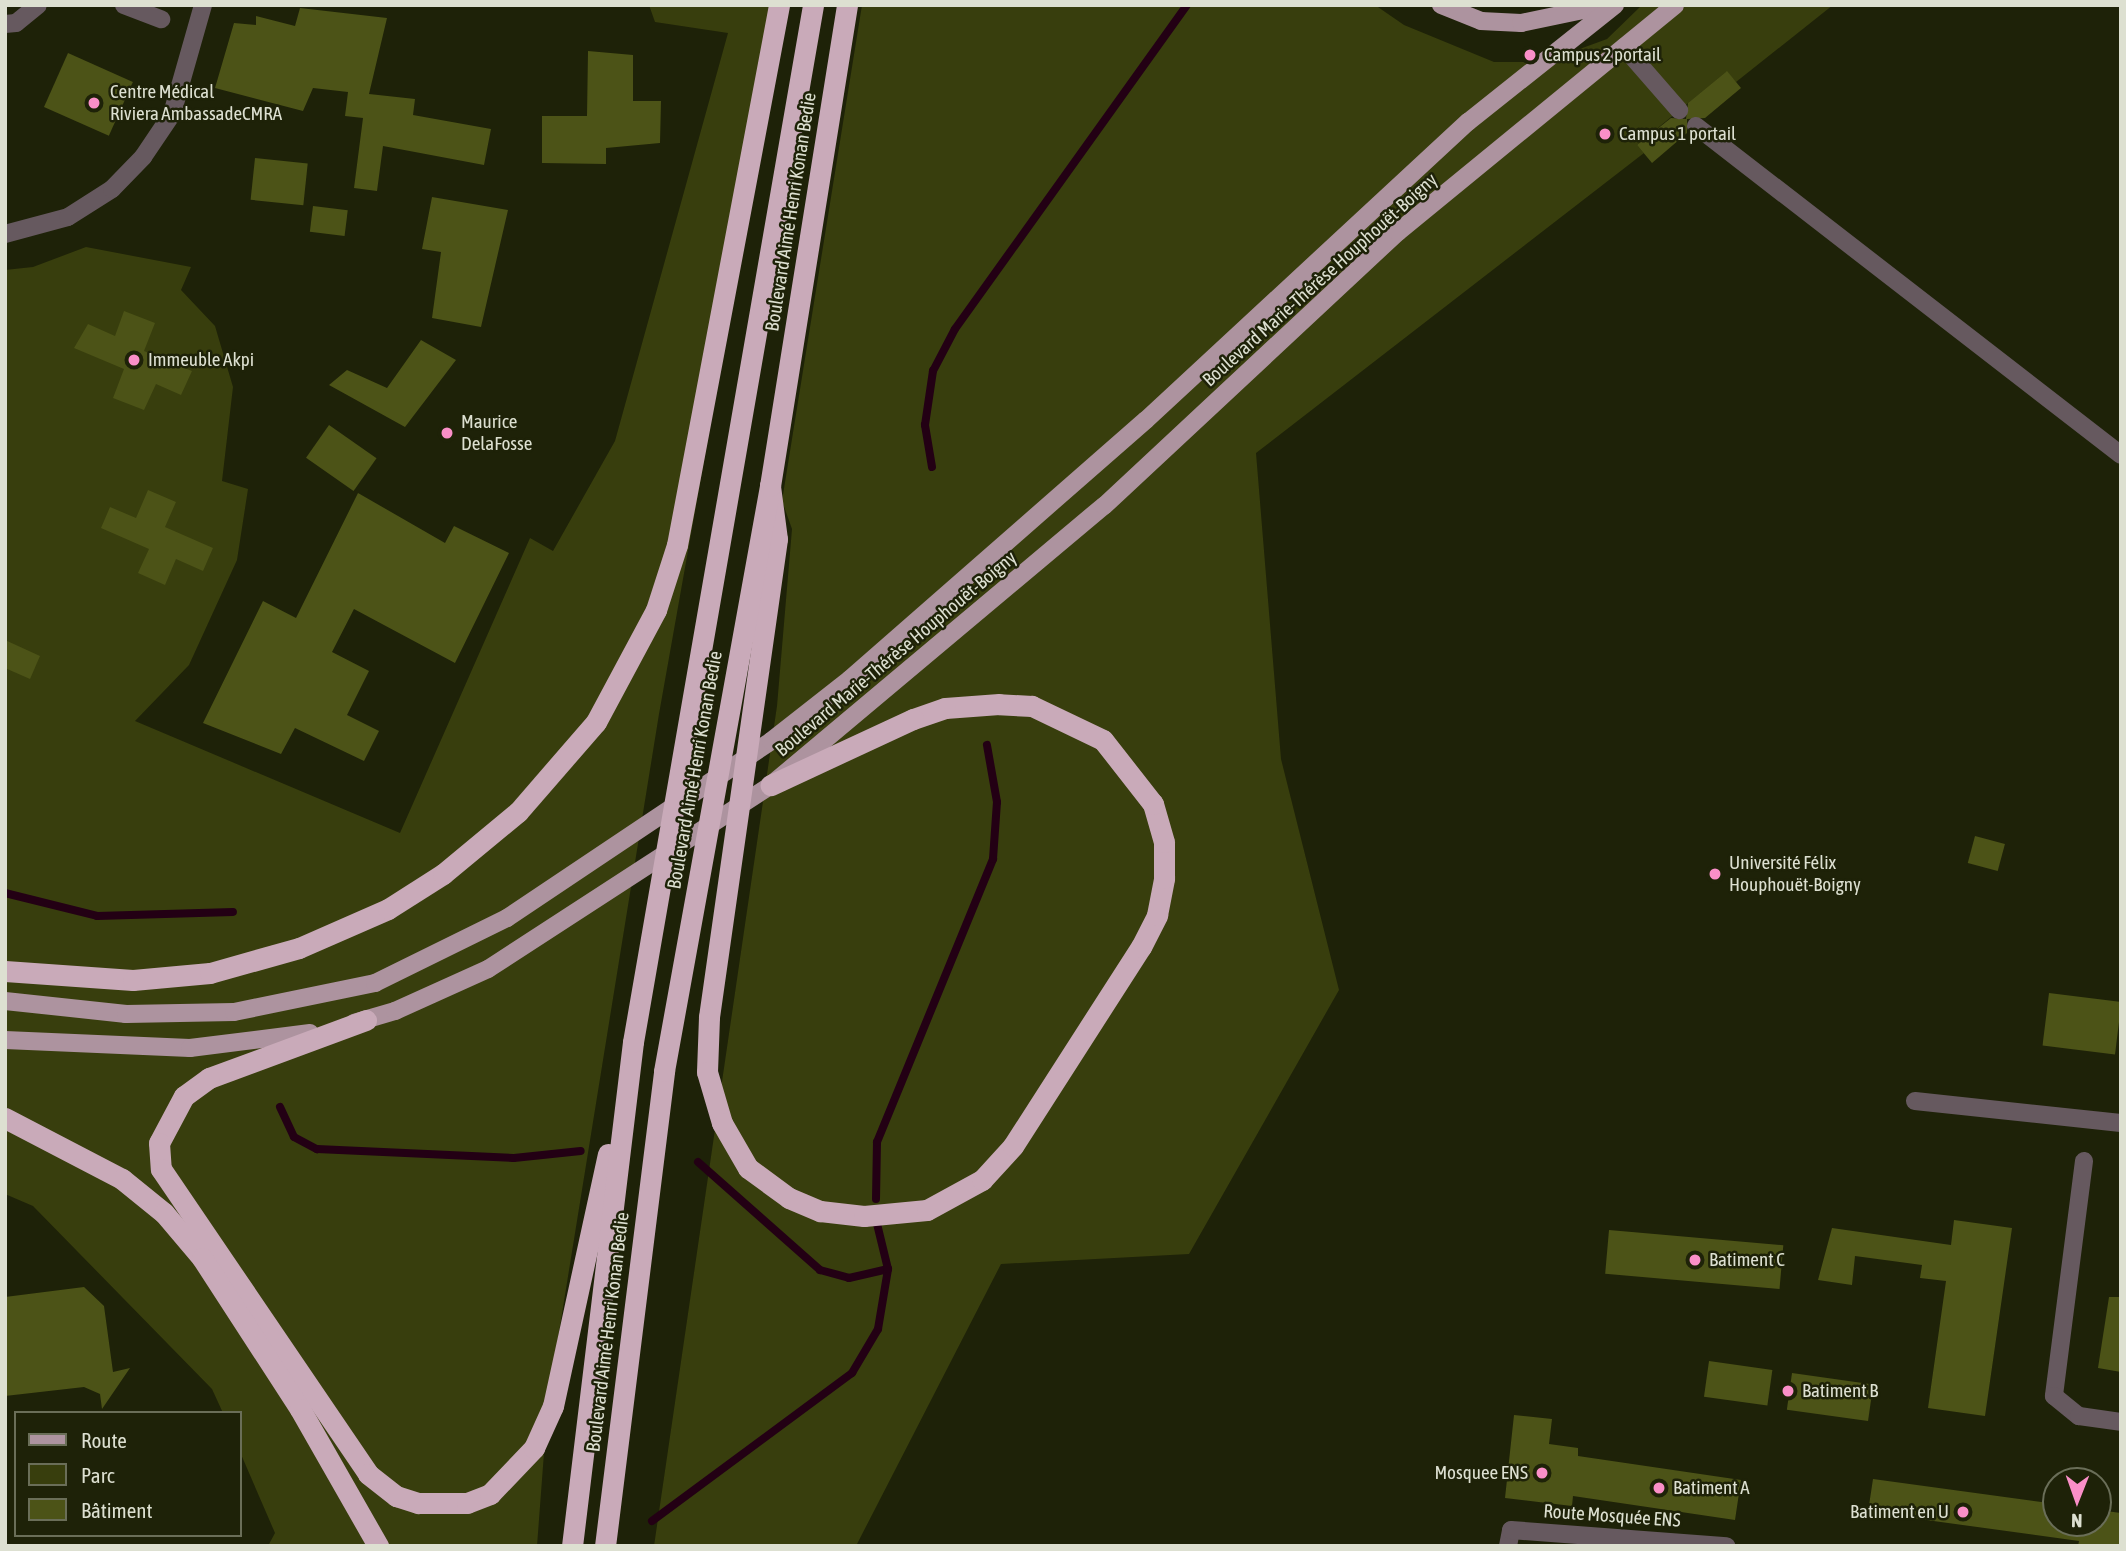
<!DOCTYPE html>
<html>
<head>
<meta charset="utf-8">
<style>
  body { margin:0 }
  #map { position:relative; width:2126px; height:1551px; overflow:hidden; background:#1e2208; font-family:"Asap Condensed",sans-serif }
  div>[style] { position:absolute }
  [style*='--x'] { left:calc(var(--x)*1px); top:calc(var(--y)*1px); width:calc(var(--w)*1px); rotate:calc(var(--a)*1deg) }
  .green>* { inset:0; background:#383e0d }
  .stream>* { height:8px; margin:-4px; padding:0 4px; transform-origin:4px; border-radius:4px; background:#230014 }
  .building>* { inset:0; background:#4c5317; transform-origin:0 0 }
  .minor>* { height:18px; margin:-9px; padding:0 9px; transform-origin:9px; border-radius:9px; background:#66595f }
  .major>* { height:18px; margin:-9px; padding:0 9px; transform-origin:9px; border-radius:9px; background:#ad939f }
  .highway>* { height:21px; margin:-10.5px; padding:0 10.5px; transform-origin:10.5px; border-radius:10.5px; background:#c9aab9 }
  .dots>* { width:19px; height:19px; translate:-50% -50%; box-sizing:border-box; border:4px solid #1e2208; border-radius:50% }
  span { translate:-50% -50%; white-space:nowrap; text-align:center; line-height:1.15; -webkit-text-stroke:5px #1e2208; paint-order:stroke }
  .poi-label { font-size:19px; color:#dde0d1 }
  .left { translate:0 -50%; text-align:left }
  .right { translate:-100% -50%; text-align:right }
  .street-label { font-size:19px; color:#dde0d1 }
  .frame { position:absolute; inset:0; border:7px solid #dde0d1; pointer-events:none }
  .legend { position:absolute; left:14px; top:1411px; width:228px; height:126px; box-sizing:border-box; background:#1e2208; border:2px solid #6a6e58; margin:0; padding:9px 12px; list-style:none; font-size:21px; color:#dde0d1 }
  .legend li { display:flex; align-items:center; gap:14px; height:35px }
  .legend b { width:35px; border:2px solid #6a6e58 }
  .north { position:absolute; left:2042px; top:1467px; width:70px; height:70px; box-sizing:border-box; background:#1e2208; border:2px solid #6a6e58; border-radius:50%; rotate:181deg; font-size:19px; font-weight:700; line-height:28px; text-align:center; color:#dde0d1 }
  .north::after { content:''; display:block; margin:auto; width:24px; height:32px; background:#fa8fc8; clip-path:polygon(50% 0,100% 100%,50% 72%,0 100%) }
</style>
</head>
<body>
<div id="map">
  <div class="green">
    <div style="clip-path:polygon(649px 5px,785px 5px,659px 714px,548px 1400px,537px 1546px,268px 1546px,275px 1533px,240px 1452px,240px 1413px,223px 1413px,212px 1389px,33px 1206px,5px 1194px,5px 270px,33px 267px,86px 247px,191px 267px,181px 290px,215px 326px,233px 387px,222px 481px,248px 489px,237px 560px,189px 665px,135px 721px,400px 833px,530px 538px,553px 551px,615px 441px,728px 33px,655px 22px)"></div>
    <div style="clip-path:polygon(862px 5px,1375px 5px,1404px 25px,1494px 62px,1544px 62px,1607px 39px,1642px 5px,1833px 5px,1736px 82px,1726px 72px,1637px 145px,1644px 153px,1256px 453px,1281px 759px,1339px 990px,1189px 1254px,1001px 1264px,856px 1546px,654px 1546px,777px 706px,792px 529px,782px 501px)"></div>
  </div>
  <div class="stream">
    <div style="--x:932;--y:467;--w:43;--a:-99.5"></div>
    <div style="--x:925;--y:425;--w:55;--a:-81.6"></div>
    <div style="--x:933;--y:371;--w:47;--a:-62.4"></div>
    <div style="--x:955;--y:329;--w:398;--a:-54.4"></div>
    <div style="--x:5;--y:893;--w:95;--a:14"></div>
    <div style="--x:97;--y:916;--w:136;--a:-1.7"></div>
    <div style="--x:280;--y:1107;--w:33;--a:65"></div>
    <div style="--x:294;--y:1137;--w:26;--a:28"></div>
    <div style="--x:317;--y:1149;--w:197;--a:2.6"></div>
    <div style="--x:514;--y:1158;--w:67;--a:-6"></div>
    <div style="--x:698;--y:1162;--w:163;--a:41.5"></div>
    <div style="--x:820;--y:1270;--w:30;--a:15"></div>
    <div style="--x:849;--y:1278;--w:40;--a:-13"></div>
    <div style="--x:876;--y:1199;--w:57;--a:-89"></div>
    <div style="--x:877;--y:1142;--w:306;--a:-67.7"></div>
    <div style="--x:993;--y:859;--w:57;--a:-86"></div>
    <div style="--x:997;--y:802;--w:58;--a:-100"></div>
    <div style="--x:652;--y:1521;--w:249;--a:-36.5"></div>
    <div style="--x:852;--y:1373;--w:51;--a:-59.4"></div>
    <div style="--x:878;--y:1329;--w:61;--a:-80.5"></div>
    <div style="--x:888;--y:1269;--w:46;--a:-103.7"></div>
  </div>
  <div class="building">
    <div style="clip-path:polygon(300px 8px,387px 18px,369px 94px,415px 99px,413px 115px,491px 129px,484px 165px,383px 146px,377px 191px,354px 188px,363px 118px,345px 116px,348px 92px,313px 88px,303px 111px,215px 88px,234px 23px,256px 25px,256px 16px,295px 26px)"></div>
    <div style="clip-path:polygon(588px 51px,633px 55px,633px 101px,661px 101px,660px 143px,606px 148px,606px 164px,542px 163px,542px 116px,587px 116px)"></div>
    <div style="left:68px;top:53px;width:71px;height:59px;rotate:24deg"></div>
    <div style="clip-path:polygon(1727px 71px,1741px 88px,1705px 118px,1687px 119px,1687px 133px,1652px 163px,1637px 145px,1671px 118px,1686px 119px,1688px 103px)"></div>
    <div style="left:255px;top:158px;width:53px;height:42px;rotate:6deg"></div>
    <div style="clip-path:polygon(432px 197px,508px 210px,481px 327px,432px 318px,441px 252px,422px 249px)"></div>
    <div style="left:313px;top:206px;width:35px;height:26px;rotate:7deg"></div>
    <div style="clip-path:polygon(124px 311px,155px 323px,144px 351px,192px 371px,181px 395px,156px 384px,144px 410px,113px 398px,124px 369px,74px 348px,88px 324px,115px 336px)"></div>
    <div style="clip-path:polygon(421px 340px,456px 360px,405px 427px,329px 385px,347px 370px,387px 388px)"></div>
    <div style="left:329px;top:425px;width:58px;height:40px;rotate:35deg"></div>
    <div style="clip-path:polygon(148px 490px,176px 502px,165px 527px,213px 548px,203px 571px,176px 559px,165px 585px,138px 573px,149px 549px,101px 528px,110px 507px,136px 518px)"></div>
    <div style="clip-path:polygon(358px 493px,445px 543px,454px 526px,509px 553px,455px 663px,354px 609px,332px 652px,369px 671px,347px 715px,379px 731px,364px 761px,295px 728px,281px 754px,203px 723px,263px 601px,296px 618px)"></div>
    <div style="clip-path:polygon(5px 640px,40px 656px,30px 679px,5px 668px)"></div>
    <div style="left:1975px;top:836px;width:31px;height:28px;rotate:15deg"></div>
    <div style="left:2049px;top:993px;width:73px;height:53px;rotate:7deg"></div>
    <div style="clip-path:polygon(1954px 1220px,2012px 1228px,1985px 1416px,1928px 1408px,1946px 1281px,1920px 1278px,1922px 1265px,1855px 1256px,1852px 1285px,1818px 1280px,1832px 1228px,1951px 1245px)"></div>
    <div style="left:1609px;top:1230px;width:175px;height:44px;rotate:5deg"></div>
    <div style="clip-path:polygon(84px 1287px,104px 1306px,113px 1372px,130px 1368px,102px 1409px,100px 1394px,84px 1387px,5px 1396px,5px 1297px)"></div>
    <div style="clip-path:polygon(2109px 1297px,2121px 1297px,2121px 1372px,2098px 1368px)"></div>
    <div style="left:1709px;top:1361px;width:64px;height:36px;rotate:8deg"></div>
    <div style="left:1792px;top:1373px;width:82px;height:37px;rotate:8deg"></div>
    <div style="clip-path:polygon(1514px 1415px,1552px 1419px,1549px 1444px,1578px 1448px,1578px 1456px,1741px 1480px,1735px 1520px,1573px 1496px,1572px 1506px,1505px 1498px)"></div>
    <div style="clip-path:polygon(1873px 1479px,2056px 1504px,2056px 1523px,2098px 1523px,2098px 1510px,2121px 1513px,2121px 1546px,2078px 1546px,2079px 1541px,1868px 1512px)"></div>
  </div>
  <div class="minor">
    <div style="--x:124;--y:5;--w:40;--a:21"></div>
    <div style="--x:5;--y:24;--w:11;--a:-5"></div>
    <div style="--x:16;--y:23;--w:28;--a:-39"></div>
    <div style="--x:1624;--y:47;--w:84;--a:48.9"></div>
    <div style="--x:1696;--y:126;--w:537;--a:37.74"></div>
    <div style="--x:5;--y:234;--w:65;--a:-15.1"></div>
    <div style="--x:68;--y:217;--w:52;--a:-32.5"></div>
    <div style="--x:112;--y:189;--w:45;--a:-45.9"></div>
    <div style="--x:143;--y:157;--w:52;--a:-56"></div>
    <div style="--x:172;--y:114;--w:113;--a:-74.1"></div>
    <div style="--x:1915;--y:1101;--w:207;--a:6.1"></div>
    <div style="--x:2084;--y:1161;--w:237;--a:97.3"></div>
    <div style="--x:2054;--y:1396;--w:32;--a:39"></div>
    <div style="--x:2079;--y:1416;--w:42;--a:8.1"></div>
    <div style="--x:1508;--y:1546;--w:16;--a:-79"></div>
    <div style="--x:1511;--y:1530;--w:216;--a:4.3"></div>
  </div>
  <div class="major">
    <div style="--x:1441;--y:5;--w:43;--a:21.8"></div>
    <div style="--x:1481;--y:21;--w:40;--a:2.9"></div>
    <div style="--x:1521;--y:23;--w:88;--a:-11.8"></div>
    <div style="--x:5;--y:1001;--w:122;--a:6.1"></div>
    <div style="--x:126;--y:1014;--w:108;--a:-1.1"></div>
    <div style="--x:234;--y:1012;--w:144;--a:-11.6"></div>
    <div style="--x:375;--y:983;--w:147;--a:-26.2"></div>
    <div style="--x:507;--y:918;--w:318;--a:-33.8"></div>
    <div style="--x:771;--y:741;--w:100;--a:-38.1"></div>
    <div style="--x:850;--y:679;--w:393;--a:-41.2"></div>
    <div style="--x:1146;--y:420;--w:439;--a:-42.8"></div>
    <div style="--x:1468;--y:122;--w:188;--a:-38.5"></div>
    <div style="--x:354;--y:1023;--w:43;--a:-16.3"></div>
    <div style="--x:395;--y:1011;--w:102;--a:-24.3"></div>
    <div style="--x:488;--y:969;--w:338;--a:-33"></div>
    <div style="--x:771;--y:785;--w:434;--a:-40"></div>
    <div style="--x:1104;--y:506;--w:402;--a:-43"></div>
    <div style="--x:1398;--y:232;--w:358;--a:-39.3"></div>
    <div style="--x:5;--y:1040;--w:185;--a:2.5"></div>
    <div style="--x:190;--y:1048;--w:121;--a:-7.1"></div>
  </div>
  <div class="highway">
    <div style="--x:770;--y:486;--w:53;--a:82.5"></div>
    <div style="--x:777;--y:539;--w:483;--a:98.1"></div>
    <div style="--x:709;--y:1017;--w:55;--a:92.1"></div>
    <div style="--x:707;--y:1072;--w:53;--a:73.6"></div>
    <div style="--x:722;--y:1123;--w:52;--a:60"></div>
    <div style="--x:748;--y:1168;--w:51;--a:36.2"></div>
    <div style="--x:789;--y:1198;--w:34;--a:23"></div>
    <div style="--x:820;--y:1211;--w:44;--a:6.5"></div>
    <div style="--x:864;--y:1216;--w:63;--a:-5.4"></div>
    <div style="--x:927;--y:1210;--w:63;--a:-28.6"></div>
    <div style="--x:982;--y:1180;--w:46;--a:-47.6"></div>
    <div style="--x:1013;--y:1146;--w:237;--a:-57.3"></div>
    <div style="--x:1141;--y:947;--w:36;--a:-63"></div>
    <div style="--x:1157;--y:915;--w:38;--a:-79"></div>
    <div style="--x:1164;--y:878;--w:36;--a:-90"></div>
    <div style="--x:1164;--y:842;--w:40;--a:-106"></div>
    <div style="--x:1153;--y:804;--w:81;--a:-128"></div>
    <div style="--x:1103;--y:740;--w:79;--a:-154.4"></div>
    <div style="--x:1032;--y:706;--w:33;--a:-177"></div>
    <div style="--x:999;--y:704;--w:54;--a:175.8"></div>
    <div style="--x:945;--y:708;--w:34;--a:161"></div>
    <div style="--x:913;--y:719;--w:157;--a:155.1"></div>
    <div style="--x:5;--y:971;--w:128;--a:4"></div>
    <div style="--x:133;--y:980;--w:77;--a:-5.2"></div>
    <div style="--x:210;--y:973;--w:92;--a:-15.7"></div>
    <div style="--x:299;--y:948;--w:97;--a:-23.7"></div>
    <div style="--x:388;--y:909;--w:65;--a:-32.5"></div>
    <div style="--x:443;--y:874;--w:97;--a:-39.6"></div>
    <div style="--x:518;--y:812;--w:119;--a:-49.1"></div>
    <div style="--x:596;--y:722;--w:127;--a:-61.8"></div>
    <div style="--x:656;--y:610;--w:68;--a:-72.1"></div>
    <div style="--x:677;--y:545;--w:550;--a:-79.3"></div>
    <div style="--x:366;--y:1020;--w:167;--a:159.7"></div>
    <div style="--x:209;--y:1078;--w:31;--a:144"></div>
    <div style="--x:184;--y:1096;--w:53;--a:118"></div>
    <div style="--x:159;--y:1143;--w:26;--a:86"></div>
    <div style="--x:161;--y:1169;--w:369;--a:55.8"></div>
    <div style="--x:368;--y:1474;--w:36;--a:38"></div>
    <div style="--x:396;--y:1496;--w:23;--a:18"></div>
    <div style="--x:418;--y:1503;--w:49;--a:0"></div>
    <div style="--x:467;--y:1503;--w:25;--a:-21"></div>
    <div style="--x:490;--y:1494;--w:64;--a:-46.3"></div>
    <div style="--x:534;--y:1448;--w:46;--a:-65.7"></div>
    <div style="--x:553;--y:1406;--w:258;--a:-77.7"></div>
    <div style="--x:5;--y:1118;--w:132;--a:27.5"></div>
    <div style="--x:122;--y:1179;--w:54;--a:39"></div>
    <div style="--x:164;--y:1213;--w:59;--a:49.8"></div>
    <div style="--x:202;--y:1258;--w:180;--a:57"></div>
    <div style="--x:300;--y:1409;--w:158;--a:60.3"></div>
    <div style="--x:572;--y:1546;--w:508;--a:-83.1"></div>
    <div style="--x:633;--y:1042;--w:1053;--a:-80.15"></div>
    <div style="--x:605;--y:1546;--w:479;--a:-82.9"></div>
    <div style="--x:664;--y:1071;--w:595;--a:-79.73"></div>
    <div style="--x:770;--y:486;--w:487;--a:-80.9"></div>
  </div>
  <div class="dots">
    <div style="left:1530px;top:55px;background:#fa8fc8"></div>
    <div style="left:94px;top:103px;background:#fa8fc8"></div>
    <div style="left:1605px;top:134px;background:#fa8fc8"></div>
    <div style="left:134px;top:360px;background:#fa8fc8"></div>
    <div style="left:447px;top:433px;background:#fa8fc8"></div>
    <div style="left:1715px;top:874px;background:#fa8fc8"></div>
    <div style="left:1695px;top:1260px;background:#fa8fc8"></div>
    <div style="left:1788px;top:1391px;background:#fa8fc8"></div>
    <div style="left:1542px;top:1473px;background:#fa8fc8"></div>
    <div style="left:1659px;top:1488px;background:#fa8fc8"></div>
    <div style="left:1963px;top:1512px;background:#fa8fc8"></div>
  </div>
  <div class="poi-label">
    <span class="left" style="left:1544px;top:55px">Campus 2 portail</span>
    <span class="left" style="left:110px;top:103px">Centre Médical<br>Riviera AmbassadeCMRA</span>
    <span class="left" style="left:1619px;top:134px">Campus 1 portail</span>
    <span class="left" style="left:148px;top:360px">Immeuble Akpi</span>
    <span class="left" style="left:461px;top:433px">Maurice<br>DelaFosse</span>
    <span class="left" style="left:1729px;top:874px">Université Félix<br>Houphouët-Boigny</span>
    <span class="left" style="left:1709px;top:1260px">Batiment C</span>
    <span class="left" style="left:1802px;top:1391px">Batiment B</span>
    <span class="right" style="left:1528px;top:1473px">Mosquee ENS</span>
    <span class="left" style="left:1673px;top:1488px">Batiment A</span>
    <span class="right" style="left:1949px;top:1512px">Batiment en U</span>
  </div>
  <div class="street-label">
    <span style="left:791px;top:212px;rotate:-81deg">Boulevard Aimé Henri Konan Bedie</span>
    <span style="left:1320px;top:280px;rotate:-42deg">Boulevard Marie-Thérèse Houphouët-Boigny</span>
    <span style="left:896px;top:654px;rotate:-40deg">Boulevard Marie-Thérèse Houphouët-Boigny</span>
    <span style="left:695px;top:770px;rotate:-80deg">Boulevard Aimé Henri Konan Bedie</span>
    <span style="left:608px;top:1332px;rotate:-83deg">Boulevard Aimé Henri Konan Bedie</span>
    <span style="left:1612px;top:1516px;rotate:4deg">Route Mosquée ENS</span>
  </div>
  <div class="frame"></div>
  <ul class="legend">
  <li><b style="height:9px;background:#ad939f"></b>Route</li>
  <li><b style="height:19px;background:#383e0d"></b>Parc</li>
  <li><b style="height:19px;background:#4c5317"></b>Bâtiment</li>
  </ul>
  <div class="north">N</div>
</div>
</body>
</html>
